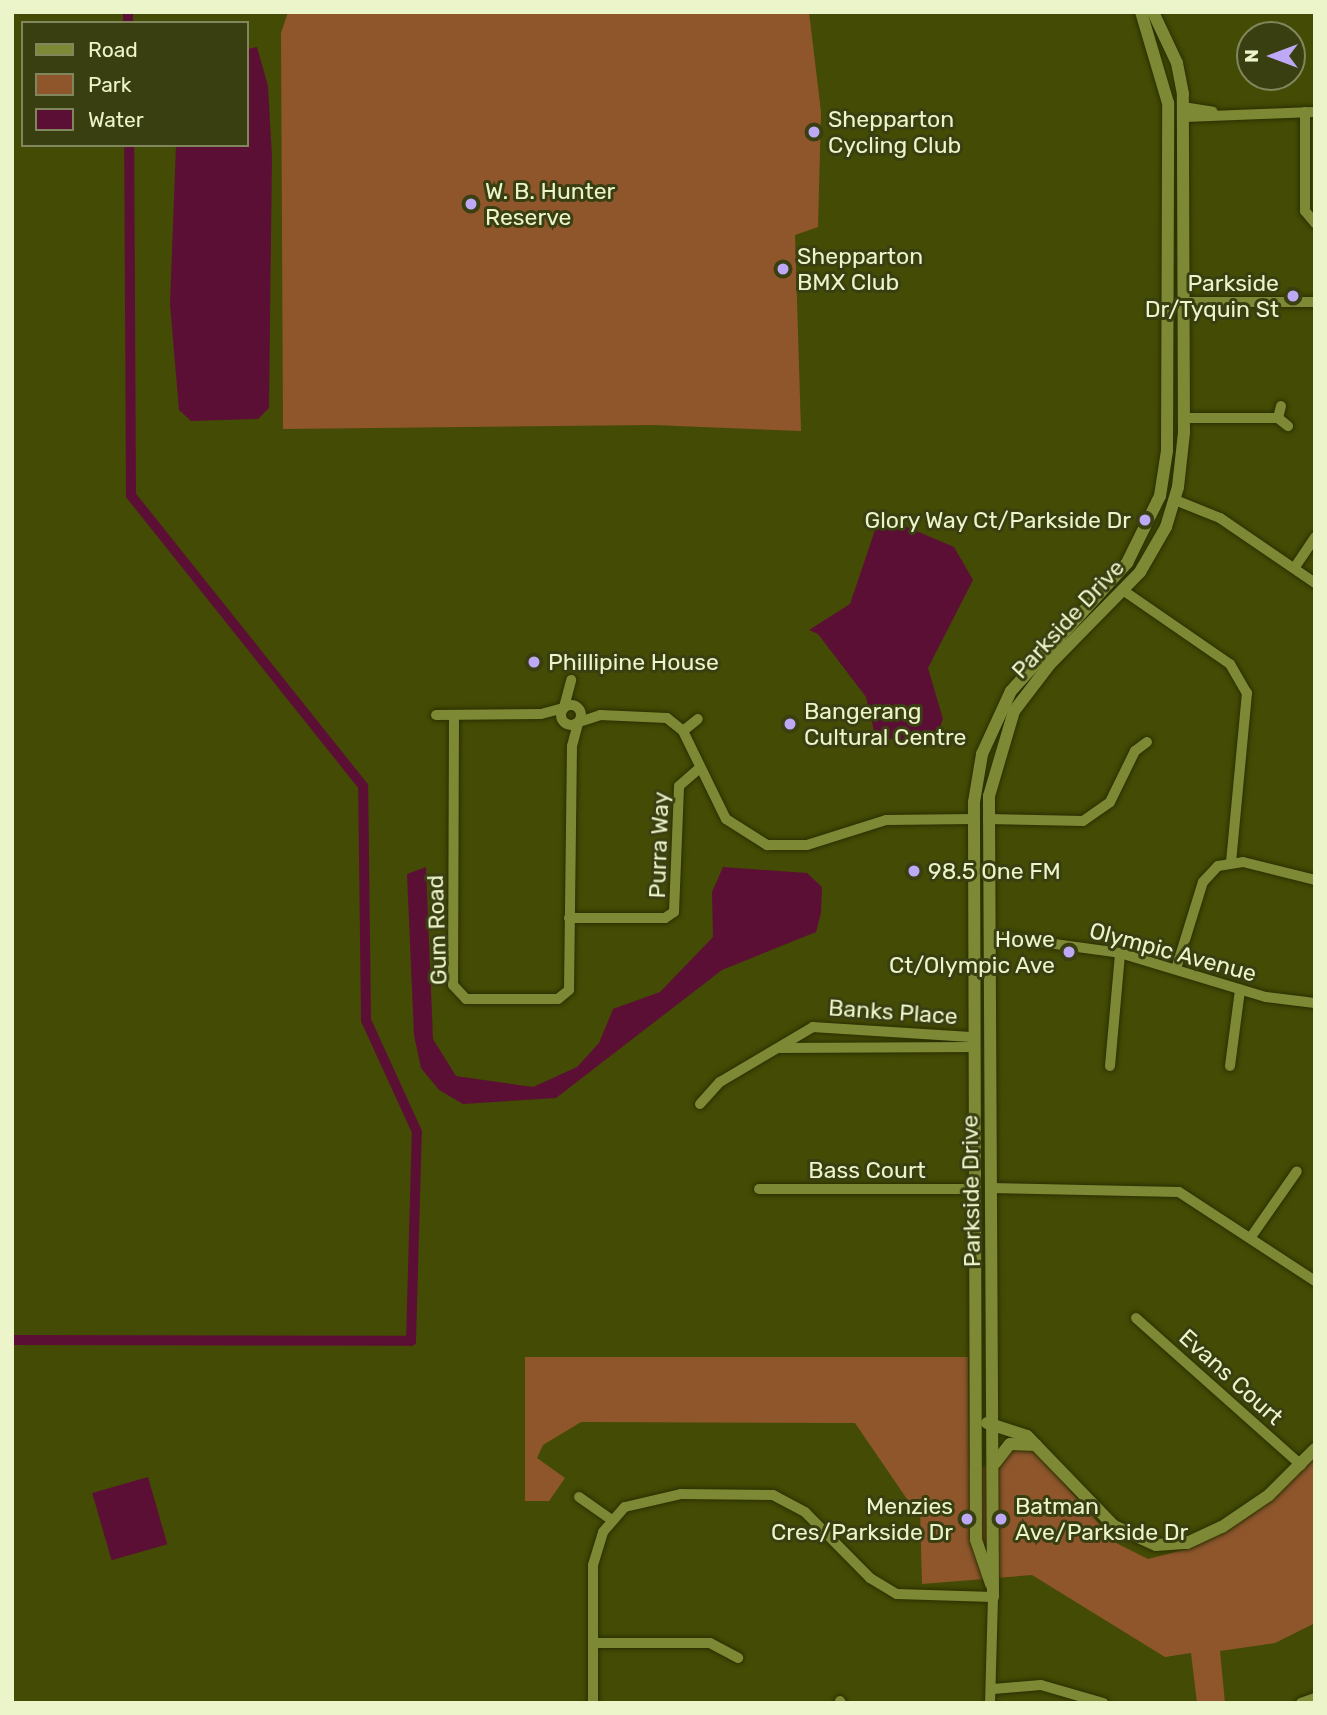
<!DOCTYPE html>
<html>
<head>
<meta charset="utf-8">
<style>
  body { margin:0 }
  #map { position:relative; width:1327px; height:1715px; overflow:hidden; background:#444b04; font-family:Rubik,sans-serif }
  div>[style] { position:absolute }
  [style*='--x'] { left:calc(var(--x)*1px); top:calc(var(--y)*1px); width:calc(var(--w)*1px); rotate:calc(var(--a)*1deg) }
  .green>* { inset:0; background:#8f562c }
  .water>* { inset:0; background:#5c0f35; transform-origin:0 0 }
  .canal>* { height:10px; margin:-5px; padding:0 5px; transform-origin:5px; border-radius:5px; background:#5c0f35 }
  .roads { filter:drop-shadow(0 0 2px #2b2f01) drop-shadow(0 0 2px #2b2f01) }
  .minor>* { height:10px; margin:-5px; padding:0 5px; transform-origin:5px; border-radius:5px; background:#7e8935 }
  .minor>.ring { margin:-5px; padding:0; box-sizing:content-box; background:none; border:10px solid #7e8935; border-radius:50% }
  .tertiary>* { height:12px; margin:-6px; padding:0 6px; transform-origin:6px; border-radius:6px; background:#7e8935 }
  .dots>* { width:19px; height:19px; translate:-50% -50%; box-sizing:border-box; border:4px solid #3a3f12; border-radius:50% }
  span { translate:-50% -50%; white-space:nowrap; text-align:center; line-height:1.15; -webkit-text-stroke:6px #3a3f12; paint-order:stroke }
  .poi-label { font-size:23px; color:#ecf4ca }
  .left { translate:0 -50%; text-align:left }
  .right { translate:-100% -50%; text-align:right }
  .street-label { font-size:23px; color:#ecf4ca }
  .frame { position:absolute; inset:0; border:14px solid #ecf4ca; pointer-events:none }
  .legend { position:absolute; left:21px; top:21px; width:228px; height:126px; box-sizing:border-box; background:#3a3f12; border:2px solid #81875c; margin:0; padding:9px 12px; list-style:none; font-size:21px; color:#ecf4ca }
  .legend li { display:flex; align-items:center; gap:14px; height:35px }
  .legend b { width:35px; border:2px solid #81875c }
  .north { position:absolute; left:1236px; top:21px; width:70px; height:70px; box-sizing:border-box; background:#3a3f12; border:2px solid #81875c; border-radius:50%; rotate:270deg; font-size:19px; font-weight:700; line-height:28px; text-align:center; color:#ecf4ca }
  .north::after { content:''; display:block; margin:auto; width:24px; height:32px; background:#bda9f5; clip-path:polygon(50% 0,100% 100%,50% 72%,0 100%) }
</style>
</head>
<body>
<div id="map">
  <div class="green">
    <div style="clip-path:polygon(288px 12px,809px 12px,821px 112px,818px 227px,795px 235px,801px 431px,653px 425px,283px 429px,281px 33px)"></div>
    <div style="clip-path:polygon(525px 1357px,968px 1357px,969px 1468px,1000px 1466px,1005px 1454px,1022px 1446px,1036px 1452px,1116px 1543px,1148px 1559px,1191px 1548px,1259px 1509px,1315px 1458px,1315px 1623px,1275px 1643px,1220px 1651px,1225px 1703px,1197px 1703px,1191px 1653px,1165px 1657px,1032px 1575px,922px 1584px,920px 1508px,909px 1502px,855px 1423px,581px 1422px,543px 1445px,537px 1458px,565px 1478px,549px 1501px,525px 1501px)"></div>
  </div>
  <div class="water">
    <div style="clip-path:polygon(257px 47px,268px 86px,272px 157px,269px 408px,258px 419px,191px 421px,179px 410px,170px 304px,176px 145px,247px 145px,247px 49px)"></div>
    <div style="clip-path:polygon(900px 524px,954px 547px,973px 580px,928px 668px,943px 719px,935px 740px,920px 746px,875px 735px,866px 697px,818px 634px,809px 630px,850px 604px,875px 530px)"></div>
    <div style="clip-path:polygon(426px 867px,433px 1039px,456px 1076px,533px 1087px,577px 1067px,599px 1043px,613px 1009px,660px 992px,713px 937px,712px 892px,723px 867px,807px 873px,822px 887px,821px 913px,816px 932px,722px 970px,556px 1098px,463px 1104px,439px 1090px,421px 1068px,414px 1035px,407px 874px)"></div>
    <div style="left:148px;top:1477px;width:70px;height:58px;rotate:74deg"></div>
  </div>
  <div class="canal">
    <div style="--x:128;--y:12;--w:11;--a:90"></div>
    <div style="--x:12;--y:1340;--w:399;--a:0.1"></div>
    <div style="--x:411;--y:1341;--w:209;--a:-88.4"></div>
    <div style="--x:417;--y:1132;--w:123;--a:-114.5"></div>
    <div style="--x:366;--y:1020;--w:234;--a:-90.7"></div>
    <div style="--x:363;--y:786;--w:372;--a:-128.6"></div>
    <div style="--x:131;--y:495;--w:350;--a:-90.3"></div>
  </div>
  <div class="roads">
    <div class="minor">
      <div style="--x:1183;--y:107;--w:30;--a:9"></div>
      <div style="--x:1305;--y:112;--w:99;--a:90"></div>
      <div style="--x:1305;--y:211;--w:16;--a:50"></div>
      <div style="--x:1183;--y:117;--w:132;--a:-2.2"></div>
      <div style="--x:1183;--y:302;--w:132;--a:0"></div>
      <div style="--x:1281;--y:406;--w:12;--a:104"></div>
      <div style="--x:1278;--y:418;--w:13;--a:39"></div>
      <div style="--x:1184;--y:418;--w:94;--a:0"></div>
      <div style="--x:1175;--y:500;--w:48;--a:21.8"></div>
      <div style="--x:1220;--y:518;--w:115;--a:34.4"></div>
      <div style="--x:1295;--y:567;--w:36;--a:-56"></div>
      <div style="--x:1124;--y:591;--w:129;--a:34.6"></div>
      <div style="--x:1230;--y:664;--w:34;--a:60"></div>
      <div style="--x:1247;--y:693;--w:170;--a:95.4"></div>
      <div class="ring" style="left:561px;top:705px;width:10px;height:10px"></div>
      <div style="--x:564;--y:707;--w:28;--a:-75"></div>
      <div style="--x:436;--y:715;--w:105;--a:-0.5"></div>
      <div style="--x:541;--y:714;--w:23;--a:-15"></div>
      <div style="--x:454;--y:715;--w:270;--a:90.2"></div>
      <div style="--x:453;--y:985;--w:19;--a:47"></div>
      <div style="--x:466;--y:999;--w:92;--a:0"></div>
      <div style="--x:558;--y:999;--w:14;--a:-39"></div>
      <div style="--x:569;--y:990;--w:244;--a:-89.3"></div>
      <div style="--x:572;--y:746;--w:24;--a:-75"></div>
      <div style="--x:579;--y:722;--w:22;--a:-18"></div>
      <div style="--x:600;--y:715;--w:67;--a:2.6"></div>
      <div style="--x:667;--y:718;--w:21;--a:39"></div>
      <div style="--x:683;--y:731;--w:98;--a:64"></div>
      <div style="--x:726;--y:819;--w:49;--a:32.4"></div>
      <div style="--x:767;--y:845;--w:40;--a:0"></div>
      <div style="--x:807;--y:845;--w:83;--a:-17.6"></div>
      <div style="--x:886;--y:820;--w:87;--a:-0.7"></div>
      <div style="--x:683;--y:731;--w:19;--a:-39"></div>
      <div style="--x:988;--y:819;--w:95;--a:1.2"></div>
      <div style="--x:1083;--y:821;--w:33;--a:-35"></div>
      <div style="--x:1110;--y:802;--w:57;--a:-63.9"></div>
      <div style="--x:1135;--y:751;--w:15;--a:-37"></div>
      <div style="--x:569;--y:918;--w:96;--a:0"></div>
      <div style="--x:665;--y:918;--w:11;--a:-34"></div>
      <div style="--x:674;--y:912;--w:126;--a:-87.7"></div>
      <div style="--x:679;--y:786;--w:28;--a:-41"></div>
      <div style="--x:989;--y:935;--w:132;--a:7.8"></div>
      <div style="--x:1120;--y:953;--w:152;--a:16.8"></div>
      <div style="--x:1266;--y:997;--w:49;--a:7"></div>
      <div style="--x:1176;--y:969;--w:91;--a:-72.8"></div>
      <div style="--x:1203;--y:882;--w:22;--a:-47"></div>
      <div style="--x:1218;--y:866;--w:25;--a:-9"></div>
      <div style="--x:1243;--y:862;--w:74;--a:14"></div>
      <div style="--x:779;--y:1048;--w:196;--a:-0.3"></div>
      <div style="--x:1110;--y:1066;--w:113;--a:-84.9"></div>
      <div style="--x:1230;--y:1066;--w:77;--a:-82.5"></div>
      <div style="--x:700;--y:1104;--w:30;--a:-48"></div>
      <div style="--x:720;--y:1082;--w:108;--a:-30.6"></div>
      <div style="--x:813;--y:1027;--w:161;--a:3.6"></div>
      <div style="--x:991;--y:1188;--w:188;--a:1.2"></div>
      <div style="--x:1179;--y:1192;--w:163;--a:33.2"></div>
      <div style="--x:759;--y:1189;--w:216;--a:0"></div>
      <div style="--x:1251;--y:1237;--w:80;--a:-55.1"></div>
      <div style="--x:1136;--y:1318;--w:221;--a:41.7"></div>
      <div style="--x:579;--y:1497;--w:39;--a:35"></div>
      <div style="--x:593;--y:1643;--w:117;--a:0"></div>
      <div style="--x:710;--y:1643;--w:32;--a:28"></div>
      <div style="--x:993;--y:1689;--w:48;--a:-4.8"></div>
      <div style="--x:1041;--y:1685;--w:65;--a:16.2"></div>
      <div style="--x:840;--y:1701;--w:2;--a:63"></div>
      <div style="--x:593;--y:1703;--w:138;--a:-90"></div>
      <div style="--x:593;--y:1565;--w:34;--a:-73"></div>
      <div style="--x:603;--y:1532;--w:33;--a:-49"></div>
      <div style="--x:625;--y:1507;--w:57;--a:-13.1"></div>
      <div style="--x:681;--y:1494;--w:92;--a:0.6"></div>
      <div style="--x:773;--y:1495;--w:36;--a:28"></div>
      <div style="--x:805;--y:1512;--w:93;--a:45.4"></div>
      <div style="--x:870;--y:1578;--w:31;--a:31"></div>
      <div style="--x:897;--y:1594;--w:96;--a:1.8"></div>
      <div style="--x:993;--y:1597;--w:106;--a:91.6"></div>
      <div style="--x:1301;--y:1703;--w:15;--a:-20"></div>
    </div>
    <div class="tertiary">
      <div style="--x:987;--y:1423;--w:42;--a:18"></div>
      <div style="--x:1027;--y:1436;--w:125;--a:46"></div>
      <div style="--x:1114;--y:1526;--w:46;--a:24.3"></div>
      <div style="--x:1156;--y:1545;--w:31;--a:-4"></div>
      <div style="--x:1187;--y:1543;--w:38;--a:-25"></div>
      <div style="--x:1222;--y:1527;--w:57;--a:-34.2"></div>
      <div style="--x:1269;--y:1495;--w:65;--a:-45"></div>
      <div style="--x:995;--y:1463;--w:24;--a:-52"></div>
      <div style="--x:1010;--y:1444;--w:26;--a:2"></div>
      <div style="--x:991;--y:1584;--w:46;--a:-108.8"></div>
      <div style="--x:976;--y:1540;--w:738;--a:-90.16"></div>
      <div style="--x:974;--y:802;--w:49;--a:-80.5"></div>
      <div style="--x:982;--y:754;--w:69;--a:-65.3"></div>
      <div style="--x:1011;--y:691;--w:173;--a:-47.8"></div>
      <div style="--x:1127;--y:563;--w:75;--a:-63.8"></div>
      <div style="--x:1160;--y:496;--w:46;--a:-81.2"></div>
      <div style="--x:1167;--y:451;--w:348;--a:-89.8"></div>
      <div style="--x:1168;--y:103;--w:95;--a:-106.5"></div>
      <div style="--x:993;--y:1597;--w:801;--a:-90.29"></div>
      <div style="--x:989;--y:796;--w:89;--a:-73.6"></div>
      <div style="--x:1014;--y:711;--w:59;--a:-52.5"></div>
      <div style="--x:1050;--y:664;--w:129;--a:-45.6"></div>
      <div style="--x:1140;--y:572;--w:52;--a:-60"></div>
      <div style="--x:1166;--y:527;--w:42;--a:-73.3"></div>
      <div style="--x:1178;--y:487;--w:54;--a:-83.7"></div>
      <div style="--x:1184;--y:433;--w:339;--a:-90.2"></div>
      <div style="--x:1183;--y:94;--w:32;--a:-101"></div>
      <div style="--x:1177;--y:63;--w:56;--a:-115.2"></div>
    </div>
  </div>
  <div class="dots">
    <div style="left:814px;top:132px;background:#bda9f5"></div>
    <div style="left:471px;top:204px;background:#bda9f5"></div>
    <div style="left:783px;top:269px;background:#bda9f5"></div>
    <div style="left:1293px;top:296px;background:#bda9f5"></div>
    <div style="left:1145px;top:520px;background:#bda9f5"></div>
    <div style="left:534px;top:662px;background:#bda9f5"></div>
    <div style="left:790px;top:724px;background:#bda9f5"></div>
    <div style="left:914px;top:871px;background:#bda9f5"></div>
    <div style="left:1069px;top:952px;background:#bda9f5"></div>
    <div style="left:967px;top:1519px;background:#bda9f5"></div>
    <div style="left:1001px;top:1519px;background:#bda9f5"></div>
  </div>
  <div class="poi-label">
    <span class="left" style="left:828px;top:132px">Shepparton<br>Cycling Club</span>
    <span class="left" style="left:485px;top:204px">W. B. Hunter<br>Reserve</span>
    <span class="left" style="left:797px;top:269px">Shepparton<br>BMX Club</span>
    <span class="right" style="left:1279px;top:296px">Parkside<br>Dr/Tyquin St</span>
    <span class="right" style="left:1131px;top:520px">Glory Way Ct/Parkside Dr</span>
    <span class="left" style="left:548px;top:662px">Phillipine House</span>
    <span class="left" style="left:804px;top:724px">Bangerang<br>Cultural Centre</span>
    <span class="left" style="left:928px;top:871px">98.5 One FM</span>
    <span class="right" style="left:1055px;top:952px">Howe<br>Ct/Olympic Ave</span>
    <span class="right" style="left:953px;top:1519px">Menzies<br>Cres/Parkside Dr</span>
    <span class="left" style="left:1015px;top:1519px">Batman<br>Ave/Parkside Dr</span>
  </div>
  <div class="street-label">
    <span style="left:1068px;top:619px;rotate:-47deg">Parkside Drive</span>
    <span style="left:659px;top:845px;rotate:-88deg">Purra Way</span>
    <span style="left:437px;top:930px;rotate:-92deg">Gum Road</span>
    <span style="left:1173px;top:952px;rotate:15deg">Olympic Avenue</span>
    <span style="left:893px;top:1012px;rotate:4deg">Banks Place</span>
    <span style="left:867px;top:1170px">Bass Court</span>
    <span style="left:971px;top:1191px;rotate:-91deg">Parkside Drive</span>
    <span style="left:1231px;top:1377px;rotate:42deg">Evans Court</span>
  </div>
  <div class="frame"></div>
  <ul class="legend">
  <li><b style="height:9px;background:#7e8935"></b>Road</li>
  <li><b style="height:19px;background:#8f562c"></b>Park</li>
  <li><b style="height:19px;background:#5c0f35"></b>Water</li>
  </ul>
  <div class="north">N</div>
</div>
</body>
</html>
